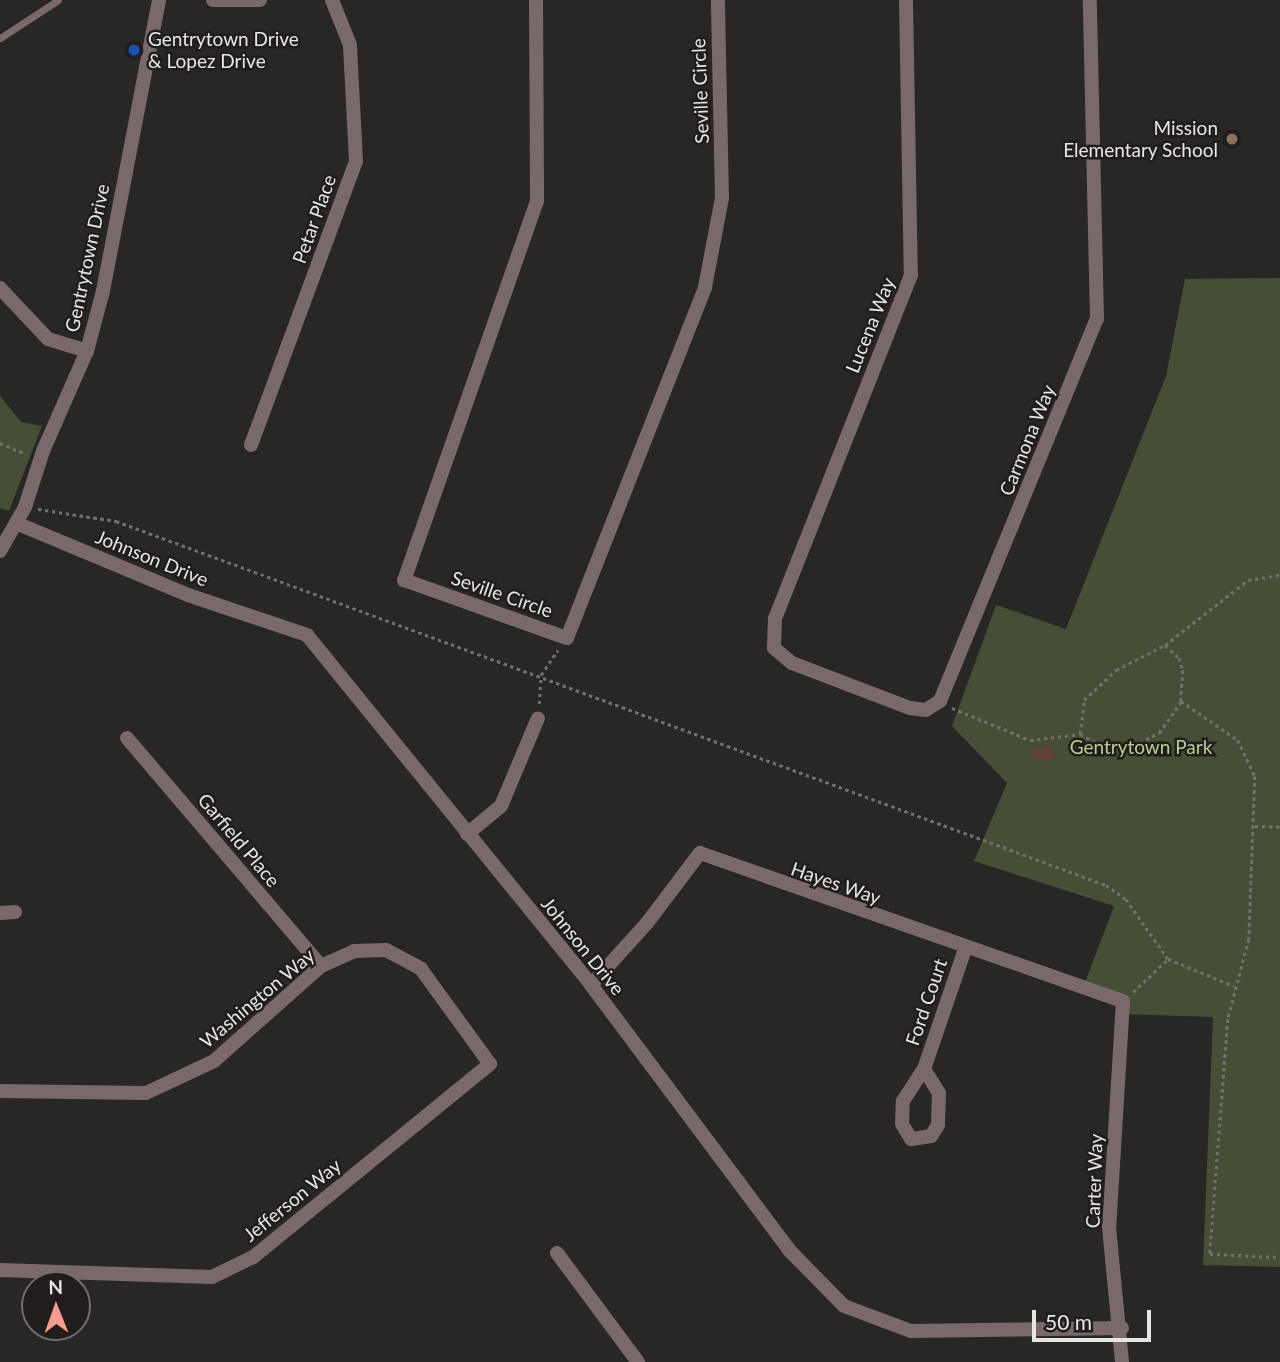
<!DOCTYPE html>
<html>
<head>
<meta charset="utf-8">
<style>
  body { margin:0 }
  #map { position:relative; width:1280px; height:1362px; overflow:hidden; background:#292726; font-family:Lato,sans-serif }
  div>[style] { position:absolute }
  [style*='--x'] { left:calc(var(--x)*1px); top:calc(var(--y)*1px); width:calc(var(--w)*1px); rotate:calc(var(--a)*1deg) }
  .green>* { inset:0; background:#464e36 }
  .building>* { inset:0; background:#63413b; transform-origin:0 0 }
  .path>* { height:2.5px; margin-top:-1.25px; transform-origin:0; background:repeating-linear-gradient(90deg,#716f6e 0 3.5px,transparent 0 7px) }
  .service>* { height:7px; margin:-3.5px; padding:0 3.5px; transform-origin:3.5px; border-radius:3.5px; background:#7a696a }
  .minor>* { height:14px; margin:-7px; padding:0 7px; transform-origin:7px; border-radius:7px; background:#7a696a }
  .tertiary>* { height:14px; margin:-7px; padding:0 7px; transform-origin:7px; border-radius:7px; background:#7a696a }
  .dots>* { width:19px; height:19px; translate:-50% -50%; box-sizing:border-box; border:4px solid #201d1c; border-radius:50% }
  span { translate:-50% -50%; white-space:nowrap; text-align:center; line-height:1.15; -webkit-text-stroke:5px #201d1c; paint-order:stroke }
  .poi-label { font-size:19px; color:#e8e6e5 }
  .left { translate:0 -50%; text-align:left }
  .right { translate:-100% -50%; text-align:right }
  .street-label { font-size:19px; color:#e8e6e5 }
  .park-label { font-size:19px; color:#b9cc94 }
  .north { position:absolute; left:21px; top:1271px; width:70px; height:70px; box-sizing:border-box; background:#201d1c; border:2px solid #706d6c; border-radius:50%; rotate:359deg; font-size:19px; font-weight:700; line-height:28px; text-align:center; color:#e8e6e5 }
  .north::after { content:''; display:block; margin:auto; width:24px; height:32px; background:#f49d8c; clip-path:polygon(50% 0,100% 100%,50% 72%,0 100%) }
  .scale { position:absolute; left:1032px; top:1310px; width:119px; height:32px; box-sizing:border-box; border:4px solid #e8e6e5; border-top:0; padding-left:9px; font-size:21px; line-height:24px; white-space:nowrap; color:#e8e6e5; -webkit-text-stroke:5px #201d1c; paint-order:stroke }
</style>
</head>
<body>
<div id="map">
  <div class="green">
    <div style="clip-path:polygon(1280px 278px,1280px 1267px,1203px 1265px,1213px 1017px,1122px 1014px,1123px 1001px,1083px 988px,1114px 906px,974px 861px,1007px 783px,952px 726px,996px 605px,1066px 629px,1166px 376px,1185px 279px)"></div>
    <div style="clip-path:polygon(0 396px,21px 422px,42px 426px,9px 511px,0 508px)"></div>
  </div>
  <div class="building">
    <div style="left:1033px;top:747px;width:21px;height:11px;rotate:5deg"></div>
  </div>
  <div class="path">
    <div style="--x:0;--y:443;--w:28;--a:23"></div>
    <div style="--x:38;--y:509;--w:79;--a:8.7"></div>
    <div style="--x:116;--y:521;--w:1055;--a:20.19"></div>
    <div style="--x:1106;--y:885;--w:24;--a:35"></div>
    <div style="--x:1126;--y:899;--w:73;--a:55"></div>
    <div style="--x:1168;--y:959;--w:71;--a:22.2"></div>
    <div style="--x:1165;--y:645;--w:19;--a:43"></div>
    <div style="--x:1179;--y:658;--w:13;--a:72"></div>
    <div style="--x:1183;--y:670;--w:31;--a:94"></div>
    <div style="--x:539;--y:704;--w:29;--a:-86"></div>
    <div style="--x:541;--y:675;--w:30;--a:-56"></div>
    <div style="--x:952;--y:708;--w:84;--a:22.3"></div>
    <div style="--x:1030;--y:740;--w:50;--a:-6.8"></div>
    <div style="--x:1080;--y:734;--w:27;--a:27"></div>
    <div style="--x:1104;--y:746;--w:23;--a:7"></div>
    <div style="--x:1127;--y:749;--w:36;--a:-27"></div>
    <div style="--x:1159;--y:733;--w:39;--a:-55"></div>
    <div style="--x:1181;--y:701;--w:69;--a:34.4"></div>
    <div style="--x:1238;--y:740;--w:40;--a:65"></div>
    <div style="--x:1255;--y:776;--w:163;--a:92.1"></div>
    <div style="--x:1249;--y:939;--w:83;--a:104.7"></div>
    <div style="--x:1228;--y:1019;--w:236;--a:94.4"></div>
    <div style="--x:1210;--y:1254;--w:70;--a:2.5"></div>
    <div style="--x:1080;--y:734;--w:34;--a:-83"></div>
    <div style="--x:1084;--y:700;--w:44;--a:-43.2"></div>
    <div style="--x:1116;--y:670;--w:55;--a:-27"></div>
    <div style="--x:1165;--y:645;--w:105;--a:-38.1"></div>
    <div style="--x:1248;--y:580;--w:32;--a:-9"></div>
    <div style="--x:1255;--y:826;--w:25;--a:2"></div>
    <div style="--x:1133;--y:992;--w:48;--a:-43.3"></div>
  </div>
  <div class="service">
    <div style="--x:0;--y:38;--w:69;--a:-33.2"></div>
  </div>
  <div class="minor">
    <div style="--x:213;--y:0;--w:47;--a:0"></div>
    <div style="--x:536;--y:0;--w:201;--a:89.7"></div>
    <div style="--x:537;--y:201;--w:402;--a:109.3"></div>
    <div style="--x:404;--y:580;--w:173;--a:19.6"></div>
    <div style="--x:567;--y:638;--w:377;--a:-68.5"></div>
    <div style="--x:705;--y:287;--w:91;--a:-79.2"></div>
    <div style="--x:722;--y:198;--w:198;--a:-91.2"></div>
    <div style="--x:906;--y:0;--w:275;--a:89"></div>
    <div style="--x:911;--y:275;--w:369;--a:111.6"></div>
    <div style="--x:775;--y:618;--w:30;--a:92"></div>
    <div style="--x:774;--y:648;--w:23;--a:40"></div>
    <div style="--x:792;--y:663;--w:126;--a:20.9"></div>
    <div style="--x:910;--y:708;--w:16;--a:7"></div>
    <div style="--x:926;--y:710;--w:17;--a:-33"></div>
    <div style="--x:940;--y:701;--w:413;--a:-67.7"></div>
    <div style="--x:1097;--y:319;--w:319;--a:-91.3"></div>
    <div style="--x:0;--y:288;--w:70;--a:46.7"></div>
    <div style="--x:48;--y:339;--w:41;--a:17.1"></div>
    <div style="--x:251;--y:445;--w:303;--a:-69.7"></div>
    <div style="--x:356;--y:161;--w:116;--a:-93"></div>
    <div style="--x:350;--y:45;--w:48;--a:-111.8"></div>
    <div style="--x:16;--y:523;--w:186;--a:22.7"></div>
    <div style="--x:188;--y:595;--w:126;--a:18.6"></div>
    <div style="--x:307;--y:635;--w:451;--a:50.9"></div>
    <div style="--x:591;--y:985;--w:331;--a:53.2"></div>
    <div style="--x:789;--y:1250;--w:78;--a:45.5"></div>
    <div style="--x:844;--y:1306;--w:72;--a:20.5"></div>
    <div style="--x:911;--y:1331;--w:211;--a:-0.8"></div>
    <div style="--x:127;--y:738;--w:299;--a:49.6"></div>
    <div style="--x:467;--y:834;--w:44;--a:-39.5"></div>
    <div style="--x:501;--y:806;--w:95;--a:-67.2"></div>
    <div style="--x:0;--y:913;--w:15;--a:-4"></div>
    <div style="--x:591;--y:985;--w:84;--a:-47.9"></div>
    <div style="--x:647;--y:923;--w:88;--a:-52.9"></div>
    <div style="--x:700;--y:853;--w:448;--a:19.3"></div>
    <div style="--x:1123;--y:1001;--w:226;--a:93.5"></div>
    <div style="--x:1109;--y:1227;--w:136;--a:84.5"></div>
    <div style="--x:924;--y:1069;--w:28;--a:58"></div>
    <div style="--x:939;--y:1093;--w:32;--a:92"></div>
    <div style="--x:938;--y:1125;--w:13;--a:122"></div>
    <div style="--x:931;--y:1136;--w:20;--a:171"></div>
    <div style="--x:911;--y:1139;--w:17;--a:-121"></div>
    <div style="--x:902;--y:1124;--w:23;--a:-88"></div>
    <div style="--x:903;--y:1101;--w:38;--a:-57"></div>
    <div style="--x:924;--y:1069;--w:127;--a:-71.1"></div>
    <div style="--x:0;--y:1091;--w:146;--a:0.8"></div>
    <div style="--x:146;--y:1093;--w:75;--a:-25.2"></div>
    <div style="--x:214;--y:1061;--w:143;--a:-41.6"></div>
    <div style="--x:321;--y:966;--w:36;--a:-24"></div>
    <div style="--x:354;--y:951;--w:32;--a:-2"></div>
    <div style="--x:386;--y:950;--w:40;--a:28"></div>
    <div style="--x:421;--y:969;--w:117;--a:54"></div>
    <div style="--x:490;--y:1064;--w:306;--a:140.8"></div>
    <div style="--x:253;--y:1257;--w:46;--a:154"></div>
    <div style="--x:212;--y:1277;--w:212;--a:-178.1"></div>
    <div style="--x:557;--y:1253;--w:136;--a:53.4"></div>
  </div>
  <div class="tertiary">
    <div style="--x:0;--y:551;--w:51;--a:-60.4"></div>
    <div style="--x:25;--y:507;--w:59;--a:-72.2"></div>
    <div style="--x:43;--y:451;--w:109;--a:-66.3"></div>
    <div style="--x:87;--y:351;--w:62;--a:-75.1"></div>
    <div style="--x:103;--y:291;--w:296;--a:-79.1"></div>
  </div>
  <div class="dots">
    <div style="left:134px;top:50px;background:#1a4fb4"></div>
    <div style="left:1232px;top:139px;background:#8d6e63"></div>
  </div>
  <div class="poi-label">
    <span class="left" style="left:148px;top:50px">Gentrytown Drive<br>&amp; Lopez Drive</span>
    <span class="right" style="left:1218px;top:139px">Mission<br>Elementary School</span>
  </div>
  <div class="street-label">
    <span style="left:700px;top:91px;rotate:-92deg">Seville Circle</span>
    <span style="left:314px;top:219px;rotate:-70deg">Petar Place</span>
    <span style="left:87px;top:258px;rotate:-78deg">Gentrytown Drive</span>
    <span style="left:870px;top:325px;rotate:-68deg">Lucena Way</span>
    <span style="left:1027px;top:440px;rotate:-68deg">Carmona Way</span>
    <span style="left:152px;top:558px;rotate:22deg">Johnson Drive</span>
    <span style="left:502px;top:594px;rotate:19deg">Seville Circle</span>
    <span style="left:239px;top:840px;rotate:50deg">Garfield Place</span>
    <span style="left:836px;top:883px;rotate:19deg">Hayes Way</span>
    <span style="left:583px;top:946px;rotate:51deg">Johnson Drive</span>
    <span style="left:257px;top:998px;rotate:-40deg">Washington Way</span>
    <span style="left:926px;top:1002px;rotate:-71deg">Ford Court</span>
    <span style="left:1094px;top:1181px;rotate:-88deg">Carter Way</span>
    <span style="left:292px;top:1200px;rotate:-39deg">Jefferson Way</span>
  </div>
  <div class="park-label">
    <span style="left:1141px;top:747px">Gentrytown Park</span>
  </div>
  <div class="north">N</div>
  <div class="scale">50 m</div>
</div>
</body>
</html>
